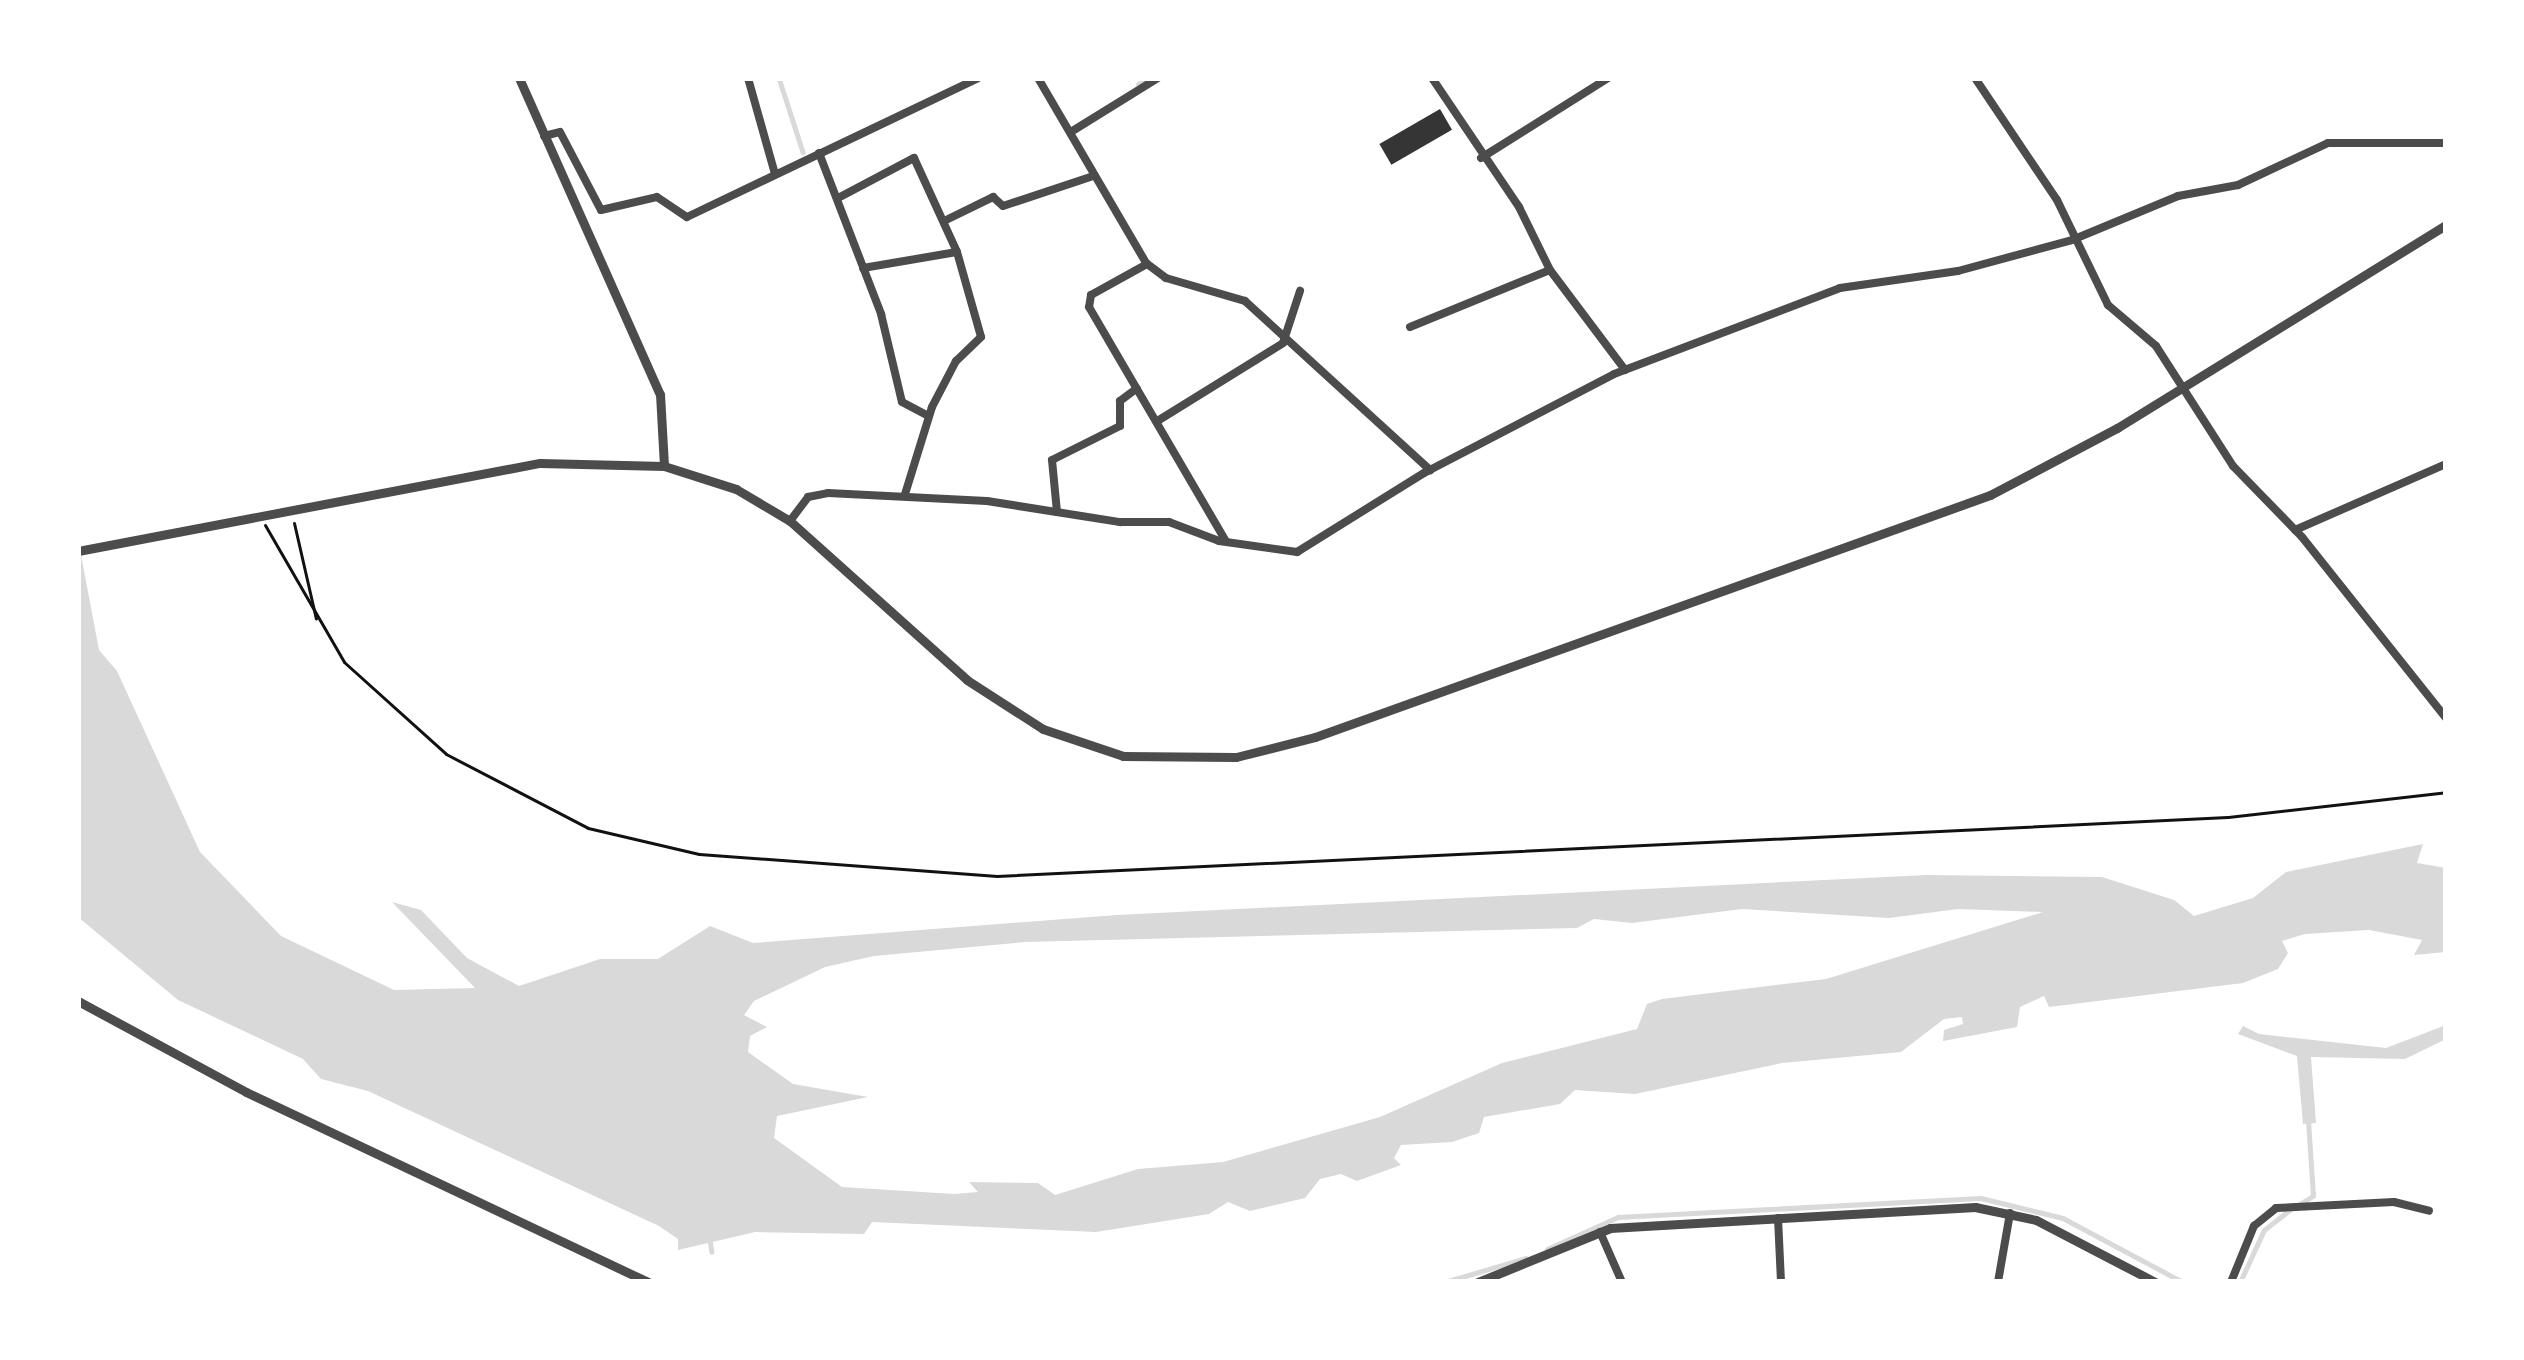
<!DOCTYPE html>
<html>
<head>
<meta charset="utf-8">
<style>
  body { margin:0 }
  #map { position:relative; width:2524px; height:1360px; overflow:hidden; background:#fff; font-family:Roboto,sans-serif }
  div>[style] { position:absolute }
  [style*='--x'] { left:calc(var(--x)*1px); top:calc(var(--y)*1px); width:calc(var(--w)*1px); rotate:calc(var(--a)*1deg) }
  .water>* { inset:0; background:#d9d9d9 }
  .stream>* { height:4.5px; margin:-2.25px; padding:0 2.25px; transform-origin:2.25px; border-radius:2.25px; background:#d9d9d9 }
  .building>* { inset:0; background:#353535; transform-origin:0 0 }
  .path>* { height:3px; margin:-1.5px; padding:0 1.5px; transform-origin:1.5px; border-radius:1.5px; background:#111 }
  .minor>* { height:8px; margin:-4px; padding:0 4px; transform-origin:4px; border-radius:4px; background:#4c4c4c }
  .tertiary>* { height:9px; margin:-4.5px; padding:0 4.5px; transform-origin:4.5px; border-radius:4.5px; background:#4c4c4c }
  span { translate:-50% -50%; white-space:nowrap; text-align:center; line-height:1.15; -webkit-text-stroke:9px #fff; paint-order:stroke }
  .frame { position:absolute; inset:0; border:81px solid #fff; pointer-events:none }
</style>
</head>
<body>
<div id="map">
  <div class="water">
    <div style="clip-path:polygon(evenodd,78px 539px,99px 650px,117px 671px,200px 852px,281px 936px,394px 990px,475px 988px,392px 902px,421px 910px,467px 958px,519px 986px,600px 959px,658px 959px,710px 926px,753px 943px,1117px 915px,1927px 875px,2102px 877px,2174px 900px,2194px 916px,2253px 898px,2286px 872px,2423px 844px,2417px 863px,2446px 868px,2446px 952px,2414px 955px,2422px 940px,2369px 930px,2305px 934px,2282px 941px,2288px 953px,2278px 969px,2243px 983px,2049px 1007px,2044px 996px,2020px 1007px,2017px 1027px,1943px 1041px,1944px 1030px,1963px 1024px,1962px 1017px,1944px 1019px,1901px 1052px,1782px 1063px,1635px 1094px,1575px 1090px,1560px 1104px,1484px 1117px,1479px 1133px,1452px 1142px,1401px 1145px,1394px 1158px,1401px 1165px,1357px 1181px,1341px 1174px,1320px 1179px,1305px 1198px,1250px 1211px,1228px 1202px,1209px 1214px,1096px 1232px,872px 1222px,864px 1234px,755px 1232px,678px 1250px,678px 1239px,659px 1226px,368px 1091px,321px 1079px,303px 1059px,178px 1000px,78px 917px,78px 539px,1742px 909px,1889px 918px,1958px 909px,2043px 912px,1826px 979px,1662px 999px,1647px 1004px,1637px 1029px,1502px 1063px,1380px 1117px,1223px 1162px,1138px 1169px,1055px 1195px,1038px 1183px,969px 1182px,978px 1192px,954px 1194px,842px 1187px,774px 1138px,777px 1116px,868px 1097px,793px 1084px,748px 1052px,750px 1036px,767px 1027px,744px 1015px,754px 1001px,825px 967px,874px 956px,1025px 942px,1577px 928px,1594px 919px,1632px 923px,1742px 909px)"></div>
    <div style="clip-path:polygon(2446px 1025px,2446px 1039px,2405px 1059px,2311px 1057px,2316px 1123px,2303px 1124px,2297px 1056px,2238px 1034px,2243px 1026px,2259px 1034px,2386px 1048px)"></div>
  </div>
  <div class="stream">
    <div style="--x:779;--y:78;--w:78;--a:72"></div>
    <div style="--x:1138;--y:84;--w:11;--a:-34"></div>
    <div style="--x:2300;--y:1204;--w:15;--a:-32"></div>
    <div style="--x:2313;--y:1196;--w:75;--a:-93.8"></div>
    <div style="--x:709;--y:1235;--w:17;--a:80"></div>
    <div style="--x:1547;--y:1249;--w:78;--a:-24.3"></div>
    <div style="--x:1618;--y:1217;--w:363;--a:-3"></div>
    <div style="--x:1981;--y:1198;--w:84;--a:13.7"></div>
    <div style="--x:2063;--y:1218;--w:136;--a:28.1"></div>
    <div style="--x:1445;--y:1282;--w:84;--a:-16.5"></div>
    <div style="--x:2240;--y:1282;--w:57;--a:-65.2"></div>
    <div style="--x:2264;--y:1230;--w:33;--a:-38"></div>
  </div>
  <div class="building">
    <div style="left:1440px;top:109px;width:24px;height:70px;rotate:60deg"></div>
  </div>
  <div class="path">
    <div style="--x:294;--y:523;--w:98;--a:77.1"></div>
    <div style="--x:265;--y:525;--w:158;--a:60"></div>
    <div style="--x:344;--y:662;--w:137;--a:42"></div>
    <div style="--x:446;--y:754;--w:160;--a:27.5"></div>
    <div style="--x:588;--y:828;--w:114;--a:13.2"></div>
    <div style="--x:699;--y:854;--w:299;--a:4.2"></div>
    <div style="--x:997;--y:876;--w:1232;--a:-2.74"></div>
    <div style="--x:2228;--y:817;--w:219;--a:-6.5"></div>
  </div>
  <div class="minor">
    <div style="--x:748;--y:78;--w:100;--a:74.3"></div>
    <div style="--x:1038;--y:78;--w:214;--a:59.7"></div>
    <div style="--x:1146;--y:263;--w:25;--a:37"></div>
    <div style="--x:1166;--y:278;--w:82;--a:16.2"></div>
    <div style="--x:1245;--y:301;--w:251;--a:42.4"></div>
    <div style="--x:1432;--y:78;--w:156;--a:56"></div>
    <div style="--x:1519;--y:207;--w:70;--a:63.8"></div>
    <div style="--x:1550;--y:270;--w:125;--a:53.1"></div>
    <div style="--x:1975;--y:78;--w:147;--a:56.1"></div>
    <div style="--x:2057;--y:200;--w:117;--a:64.1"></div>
    <div style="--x:2108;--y:305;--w:63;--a:40.5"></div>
    <div style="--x:2156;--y:346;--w:143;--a:57.3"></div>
    <div style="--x:2233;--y:466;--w:99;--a:45.8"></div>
    <div style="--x:2302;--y:537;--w:231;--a:51.5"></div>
    <div style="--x:1074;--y:130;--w:99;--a:-31.8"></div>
    <div style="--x:544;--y:136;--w:16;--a:-14"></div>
    <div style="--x:560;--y:132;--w:88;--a:62.3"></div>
    <div style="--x:601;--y:210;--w:57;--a:-13.1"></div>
    <div style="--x:657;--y:197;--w:36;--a:34"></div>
    <div style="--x:687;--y:217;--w:322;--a:-25.5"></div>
    <div style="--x:819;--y:153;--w:173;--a:68.9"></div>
    <div style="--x:881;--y:314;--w:90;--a:76.6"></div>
    <div style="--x:902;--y:402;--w:30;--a:28"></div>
    <div style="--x:1481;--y:158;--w:150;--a:-32.2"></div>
    <div style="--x:838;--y:198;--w:86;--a:-27.8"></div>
    <div style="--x:914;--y:158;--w:103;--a:65.4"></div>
    <div style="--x:957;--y:252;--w:88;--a:74.2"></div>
    <div style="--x:981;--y:337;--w:35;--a:136"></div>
    <div style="--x:956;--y:361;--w:52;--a:117.6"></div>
    <div style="--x:932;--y:407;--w:91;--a:107.2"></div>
    <div style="--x:944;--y:221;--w:55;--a:-26.1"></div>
    <div style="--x:993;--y:197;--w:13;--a:42"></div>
    <div style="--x:1003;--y:206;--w:92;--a:-18.4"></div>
    <div style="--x:1147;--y:264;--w:64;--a:151"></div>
    <div style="--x:1091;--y:295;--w:12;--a:99"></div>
    <div style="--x:1089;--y:307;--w:271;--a:59.7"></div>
    <div style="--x:863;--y:268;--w:95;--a:-9.7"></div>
    <div style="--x:1410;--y:327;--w:151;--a:-22.2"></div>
    <div style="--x:1159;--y:420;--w:146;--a:-31.8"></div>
    <div style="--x:1283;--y:343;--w:55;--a:-71.9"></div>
    <div style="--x:1057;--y:512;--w:52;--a:-95.5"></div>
    <div style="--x:1052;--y:460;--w:76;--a:-26.6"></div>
    <div style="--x:1120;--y:426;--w:25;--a:-90"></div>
    <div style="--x:1120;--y:401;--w:21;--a:-37"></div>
    <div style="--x:790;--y:521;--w:30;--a:-53"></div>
    <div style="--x:808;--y:497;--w:20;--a:-11"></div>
    <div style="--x:828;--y:493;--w:159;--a:2.9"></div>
    <div style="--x:987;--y:501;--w:135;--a:9"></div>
    <div style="--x:1120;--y:522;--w:49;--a:0"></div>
    <div style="--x:1169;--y:522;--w:53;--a:20.8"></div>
    <div style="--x:1219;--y:541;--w:79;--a:8"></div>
    <div style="--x:1297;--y:552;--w:150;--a:-31.9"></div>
    <div style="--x:1424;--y:473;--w:214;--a:-27.5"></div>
    <div style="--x:1614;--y:374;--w:242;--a:-20.8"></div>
    <div style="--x:1840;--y:288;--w:119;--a:-8.2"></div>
    <div style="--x:1958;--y:271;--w:118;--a:-15.2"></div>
    <div style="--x:2072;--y:240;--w:115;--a:-22.5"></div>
    <div style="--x:2178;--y:196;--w:61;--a:-10.4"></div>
    <div style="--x:2238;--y:185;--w:99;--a:-25"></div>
    <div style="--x:2328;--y:143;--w:118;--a:0"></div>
    <div style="--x:2295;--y:530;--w:165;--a:-23.6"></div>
    <div style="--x:1778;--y:1218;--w:64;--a:87.3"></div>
    <div style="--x:1600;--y:1232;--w:55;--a:66.3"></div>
    <div style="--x:1998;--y:1282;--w:70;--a:-80.1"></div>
    <div style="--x:2231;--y:1282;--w:61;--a:-67.7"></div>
    <div style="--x:2254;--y:1226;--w:28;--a:-39"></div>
    <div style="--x:2276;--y:1208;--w:118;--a:-2.9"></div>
    <div style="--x:2394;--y:1202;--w:36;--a:14"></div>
  </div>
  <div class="tertiary">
    <div style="--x:519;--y:78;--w:346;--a:66"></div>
    <div style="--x:660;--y:394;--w:72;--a:86.8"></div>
    <div style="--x:78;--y:551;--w:470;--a:-10.8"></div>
    <div style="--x:540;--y:463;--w:124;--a:1.4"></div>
    <div style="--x:664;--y:466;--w:76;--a:17.7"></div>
    <div style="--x:736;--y:489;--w:63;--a:30.7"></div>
    <div style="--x:790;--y:521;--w:238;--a:41.9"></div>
    <div style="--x:967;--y:680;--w:90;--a:32.8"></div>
    <div style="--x:1043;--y:729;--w:84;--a:18.6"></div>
    <div style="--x:1123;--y:756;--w:113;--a:0.5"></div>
    <div style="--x:1236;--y:757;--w:81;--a:-14.2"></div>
    <div style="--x:1315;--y:737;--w:717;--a:-19.72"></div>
    <div style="--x:1990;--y:495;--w:144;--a:-27.8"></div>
    <div style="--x:2117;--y:428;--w:387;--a:-31.7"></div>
    <div style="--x:78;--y:1001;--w:191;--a:28.4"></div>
    <div style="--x:246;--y:1092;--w:445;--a:25.3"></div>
    <div style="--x:1478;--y:1282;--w:143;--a:-22.2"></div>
    <div style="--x:1610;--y:1228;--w:366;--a:-3.3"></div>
    <div style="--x:1975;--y:1207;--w:62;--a:12"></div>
    <div style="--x:2036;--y:1220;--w:134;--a:27.5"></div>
  </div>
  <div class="frame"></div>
</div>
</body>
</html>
